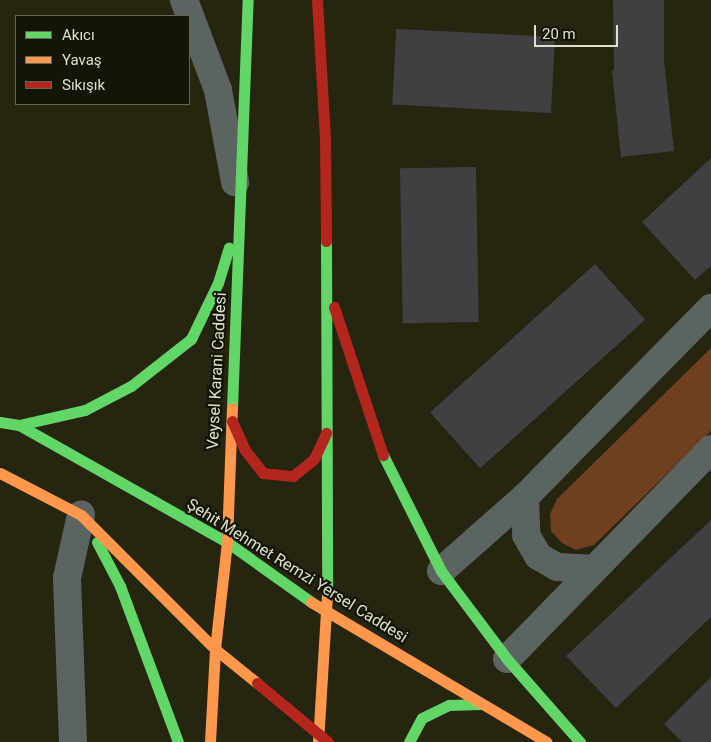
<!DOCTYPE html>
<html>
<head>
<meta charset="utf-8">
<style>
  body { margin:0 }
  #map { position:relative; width:711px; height:742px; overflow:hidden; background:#252510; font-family:Roboto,sans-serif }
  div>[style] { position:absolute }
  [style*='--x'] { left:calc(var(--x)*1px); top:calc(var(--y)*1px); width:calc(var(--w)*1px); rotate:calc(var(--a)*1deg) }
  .green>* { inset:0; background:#6f3f1f }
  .building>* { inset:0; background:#413f41; transform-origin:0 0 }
  .street>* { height:28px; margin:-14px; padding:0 14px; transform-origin:14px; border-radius:14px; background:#5c6462 }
  .fast>* { height:11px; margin:-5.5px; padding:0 5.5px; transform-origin:5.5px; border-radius:5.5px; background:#63d668 }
  .slow>* { height:11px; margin:-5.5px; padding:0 5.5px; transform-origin:5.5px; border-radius:5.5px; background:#ff974d }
  .jam>* { height:11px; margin:-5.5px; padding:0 5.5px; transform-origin:5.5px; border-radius:5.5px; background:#b3261e }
  span { translate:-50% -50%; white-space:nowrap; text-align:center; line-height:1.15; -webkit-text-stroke:4.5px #151506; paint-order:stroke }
  .street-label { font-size:16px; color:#dfe0cb }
  .legend { position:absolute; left:15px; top:15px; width:175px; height:90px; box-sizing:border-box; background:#151506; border:1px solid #665; margin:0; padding:6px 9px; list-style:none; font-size:15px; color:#dfe0cb }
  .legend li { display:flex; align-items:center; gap:10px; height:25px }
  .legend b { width:25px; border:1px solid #665 }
  .scale { position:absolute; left:534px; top:25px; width:84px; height:22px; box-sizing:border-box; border:2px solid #dfe0cb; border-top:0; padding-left:6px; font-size:15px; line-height:18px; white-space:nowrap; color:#dfe0cb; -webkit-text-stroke:4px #151506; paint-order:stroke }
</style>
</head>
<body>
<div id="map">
  <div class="green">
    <div style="clip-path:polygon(711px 348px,711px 431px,594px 545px,576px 550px,562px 543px,551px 531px,550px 514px,557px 499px)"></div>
  </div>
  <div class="building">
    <div style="clip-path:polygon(613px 0,664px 0,664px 60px,674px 151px,621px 157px,612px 71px,614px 70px)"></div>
    <div style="left:555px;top:37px;width:76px;height:159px;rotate:93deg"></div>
    <div style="clip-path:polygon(711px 158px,711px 266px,695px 280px,642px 222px)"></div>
    <div style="left:476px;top:167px;width:155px;height:76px;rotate:89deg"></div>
    <div style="left:595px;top:264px;width:75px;height:222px;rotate:48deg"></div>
    <div style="clip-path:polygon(711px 520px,711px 617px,616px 708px,566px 656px)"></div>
    <div style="clip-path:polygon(711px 677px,711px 742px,682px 742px,664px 724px)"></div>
  </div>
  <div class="street">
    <div style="--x:184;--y:0;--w:96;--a:69.3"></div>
    <div style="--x:218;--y:90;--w:94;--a:79.5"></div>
    <div style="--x:525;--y:497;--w:38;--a:88"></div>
    <div style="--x:526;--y:535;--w:24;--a:60"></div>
    <div style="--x:538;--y:556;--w:22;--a:30"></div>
    <div style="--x:557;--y:567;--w:35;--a:3"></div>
    <div style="--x:441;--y:571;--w:112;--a:-41.4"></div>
    <div style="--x:525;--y:497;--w:265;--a:-45.5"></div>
    <div style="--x:507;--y:659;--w:293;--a:-45.8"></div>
    <div style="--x:73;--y:742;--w:164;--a:-92.1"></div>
    <div style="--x:67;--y:578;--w:65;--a:-77.5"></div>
  </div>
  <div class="fast">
    <div style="--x:326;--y:241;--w:354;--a:89.8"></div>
    <div style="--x:232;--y:408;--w:408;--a:-87.8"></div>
    <div style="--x:0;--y:422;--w:19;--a:9"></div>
    <div style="--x:19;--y:425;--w:239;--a:29.4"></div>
    <div style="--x:227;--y:542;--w:103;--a:35.5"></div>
    <div style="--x:19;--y:425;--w:68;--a:-12.8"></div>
    <div style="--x:85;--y:410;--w:52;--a:-27.6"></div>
    <div style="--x:131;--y:386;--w:76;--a:-38.1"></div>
    <div style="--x:191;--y:339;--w:62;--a:-64.3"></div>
    <div style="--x:218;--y:283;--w:37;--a:-73"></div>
    <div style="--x:383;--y:455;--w:130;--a:63.4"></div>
    <div style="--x:441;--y:571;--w:110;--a:53.1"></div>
    <div style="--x:507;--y:659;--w:111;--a:48.7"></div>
    <div style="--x:97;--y:542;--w:50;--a:62.4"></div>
    <div style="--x:120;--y:586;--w:166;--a:69.6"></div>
    <div style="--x:409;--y:742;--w:27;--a:-62"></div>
    <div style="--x:422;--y:718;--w:30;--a:-26"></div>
    <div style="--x:449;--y:705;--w:31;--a:-2"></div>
  </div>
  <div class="slow">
    <div style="--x:0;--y:473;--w:91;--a:27.4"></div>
    <div style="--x:81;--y:515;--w:190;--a:45"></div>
    <div style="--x:215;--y:649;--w:54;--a:39"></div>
    <div style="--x:311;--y:602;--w:274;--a:30.7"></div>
    <div style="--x:210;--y:742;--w:93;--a:-86.9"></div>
    <div style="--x:215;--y:649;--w:108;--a:-83.6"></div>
    <div style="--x:227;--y:542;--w:134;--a:-87.9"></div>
    <div style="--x:318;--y:742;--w:147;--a:-86.5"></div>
  </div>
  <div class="jam">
    <div style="--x:317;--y:0;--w:139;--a:86.7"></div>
    <div style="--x:325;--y:139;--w:102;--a:89.4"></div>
    <div style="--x:334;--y:307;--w:156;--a:71.7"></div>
    <div style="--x:232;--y:421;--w:32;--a:66"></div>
    <div style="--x:245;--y:450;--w:29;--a:52"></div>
    <div style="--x:263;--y:473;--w:30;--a:6"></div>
    <div style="--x:293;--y:476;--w:27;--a:-39"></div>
    <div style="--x:314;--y:459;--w:29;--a:-65"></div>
    <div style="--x:257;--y:683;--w:92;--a:39.7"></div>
  </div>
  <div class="street-label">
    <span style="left:217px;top:371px;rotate:-87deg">Veysel Karani Caddesi</span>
    <span style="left:297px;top:571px;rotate:32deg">Şehit Mehmet Remzi Yersel Caddesi</span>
  </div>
  <ul class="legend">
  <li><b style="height:6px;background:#63d668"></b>Akıcı</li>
  <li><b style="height:6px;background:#ff974d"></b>Yavaş</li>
  <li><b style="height:6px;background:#b3261e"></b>Sıkışık</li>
  </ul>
  <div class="scale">20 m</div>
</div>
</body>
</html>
